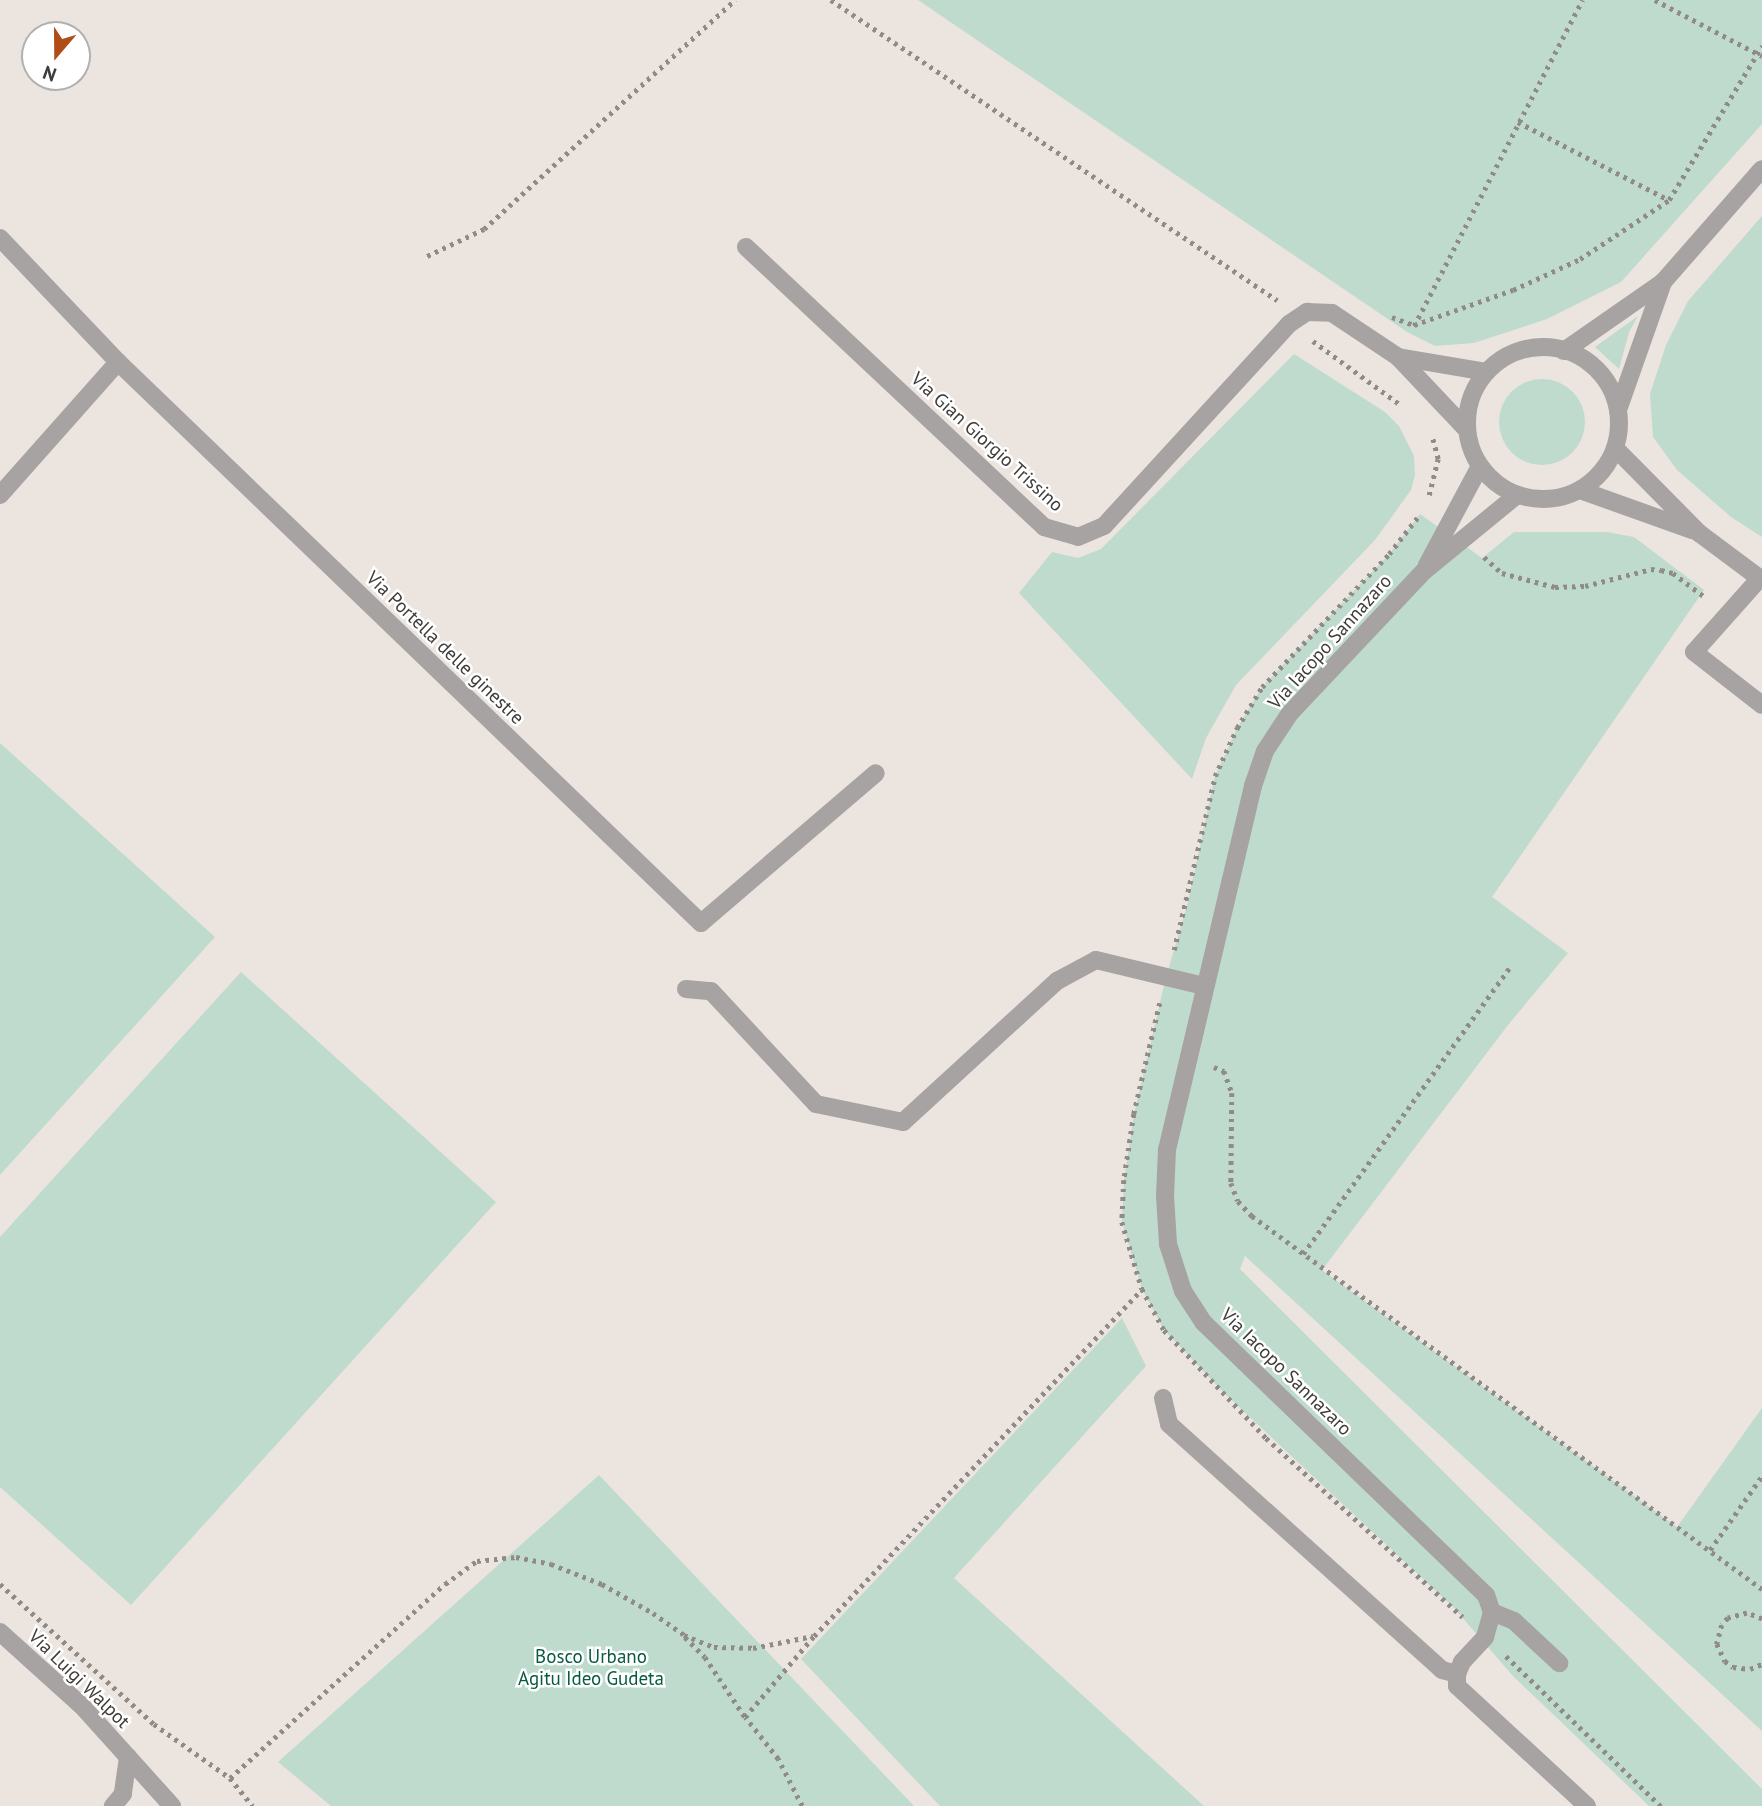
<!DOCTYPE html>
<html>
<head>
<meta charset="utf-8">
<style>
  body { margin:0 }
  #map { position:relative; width:1762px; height:1806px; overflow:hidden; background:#ece4df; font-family:"PT Sans",sans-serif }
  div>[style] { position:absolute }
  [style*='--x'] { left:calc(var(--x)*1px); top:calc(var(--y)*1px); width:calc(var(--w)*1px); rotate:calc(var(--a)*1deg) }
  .green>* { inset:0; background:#bfdbcd }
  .round { border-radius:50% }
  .path>* { height:4.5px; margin-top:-2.25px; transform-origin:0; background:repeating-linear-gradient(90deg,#908b87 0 3.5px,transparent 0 8.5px) }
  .minor>* { height:18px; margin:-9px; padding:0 9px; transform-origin:9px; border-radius:9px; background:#a7a3a3 }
  .minor>.ring { margin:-9px; padding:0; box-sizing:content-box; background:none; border:18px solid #a7a3a3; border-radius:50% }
  span { translate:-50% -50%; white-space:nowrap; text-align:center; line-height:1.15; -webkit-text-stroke:5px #fff; paint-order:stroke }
  .street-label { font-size:19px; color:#3f3c3a }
  .park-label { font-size:19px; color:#085a40 }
  .north { position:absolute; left:21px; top:21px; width:70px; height:70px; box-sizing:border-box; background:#fff; border:2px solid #b2b1b0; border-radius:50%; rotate:200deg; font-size:19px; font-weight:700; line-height:28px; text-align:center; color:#3f3c3a }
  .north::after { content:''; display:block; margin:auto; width:24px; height:32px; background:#af4c18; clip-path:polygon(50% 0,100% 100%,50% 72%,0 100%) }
</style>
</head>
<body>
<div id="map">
  <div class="green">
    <div style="clip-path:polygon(918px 0,1762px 0,1762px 124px,1621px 282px,1547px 319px,1474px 343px,1435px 346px,1407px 332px)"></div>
    <div style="clip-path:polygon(1762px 216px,1762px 537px,1731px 517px,1677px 470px,1653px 437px,1650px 394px,1666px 345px,1688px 301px)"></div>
    <div style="clip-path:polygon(1638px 316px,1629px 332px,1619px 369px,1595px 347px)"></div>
    <div style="clip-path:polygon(1294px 354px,1385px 412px,1399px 426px,1414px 456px,1415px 475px,1411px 490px,1375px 540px,1236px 685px,1206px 738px,1192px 779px,1019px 593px,1052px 552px,1078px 558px,1101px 549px)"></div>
    <div class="round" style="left:1499px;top:379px;width:86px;height:86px"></div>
    <div style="clip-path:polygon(1420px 514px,1482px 558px,1514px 532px,1607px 532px,1634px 537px,1704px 590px,1492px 897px,1568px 953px,1508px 1025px,1322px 1270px,1677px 1527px,1762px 1408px,1762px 1731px,1245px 1256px,1240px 1269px,1762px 1789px,1762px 1806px,1649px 1806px,1513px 1676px,1454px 1608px,1224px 1393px,1164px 1330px,1142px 1289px,1122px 1222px,1124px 1180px,1134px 1114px,1166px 977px,1187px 906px,1215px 776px,1237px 728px,1262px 687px,1389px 554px)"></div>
    <div style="clip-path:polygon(0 743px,215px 937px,0 1175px)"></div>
    <div style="clip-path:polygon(241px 972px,496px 1202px,131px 1605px,0 1487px,0 1237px)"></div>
    <div style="clip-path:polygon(1122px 1318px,1146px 1366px,954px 1578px,1204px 1806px,940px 1806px,801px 1659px)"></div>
    <div style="clip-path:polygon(599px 1475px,914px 1806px,331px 1806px,278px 1762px)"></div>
  </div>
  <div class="path">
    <div style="--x:831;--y:0;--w:538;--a:33.93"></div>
    <div style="--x:1655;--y:0;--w:121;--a:27.6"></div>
    <div style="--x:1518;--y:122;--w:170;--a:27.3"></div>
    <div style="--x:427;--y:256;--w:63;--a:-25.3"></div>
    <div style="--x:484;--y:229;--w:340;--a:-42.4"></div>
    <div style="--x:1392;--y:317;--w:23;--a:20"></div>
    <div style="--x:1414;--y:325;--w:105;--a:-19.5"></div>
    <div style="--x:1513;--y:290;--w:74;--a:-24.8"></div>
    <div style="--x:1580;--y:259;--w:107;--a:-33.5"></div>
    <div style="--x:1669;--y:200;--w:180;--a:-58.9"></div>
    <div style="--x:1414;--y:326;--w:367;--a:-62.7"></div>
    <div style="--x:1313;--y:341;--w:110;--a:36.1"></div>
    <div style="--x:1429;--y:495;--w:37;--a:-76"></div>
    <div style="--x:1438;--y:459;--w:23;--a:-105"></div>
    <div style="--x:1484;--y:557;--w:24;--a:42"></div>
    <div style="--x:1502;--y:573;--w:55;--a:14.8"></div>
    <div style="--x:1555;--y:587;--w:30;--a:-2"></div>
    <div style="--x:1585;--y:586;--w:68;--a:-14.4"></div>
    <div style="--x:1651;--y:569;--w:10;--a:6"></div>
    <div style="--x:1661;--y:570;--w:12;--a:14"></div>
    <div style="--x:1673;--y:573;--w:40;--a:37"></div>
    <div style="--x:1174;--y:950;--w:179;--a:-76.7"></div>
    <div style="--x:1215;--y:776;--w:53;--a:-65.4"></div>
    <div style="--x:1237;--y:728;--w:48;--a:-58.6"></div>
    <div style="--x:1262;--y:687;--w:184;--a:-46.3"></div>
    <div style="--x:1389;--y:554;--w:46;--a:-52.1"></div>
    <div style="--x:1160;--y:1003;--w:114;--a:103.2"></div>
    <div style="--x:1134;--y:1114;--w:67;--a:98.6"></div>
    <div style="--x:1124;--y:1180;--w:42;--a:92.7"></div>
    <div style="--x:1122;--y:1222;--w:70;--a:73.4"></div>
    <div style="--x:1142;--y:1289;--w:47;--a:61.8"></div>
    <div style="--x:1164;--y:1330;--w:149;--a:46.6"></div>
    <div style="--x:1266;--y:1438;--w:266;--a:42.3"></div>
    <div style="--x:1214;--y:1067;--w:11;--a:22"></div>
    <div style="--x:1224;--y:1071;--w:23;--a:70"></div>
    <div style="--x:1232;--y:1093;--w:90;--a:90.6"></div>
    <div style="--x:1231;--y:1183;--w:19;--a:69"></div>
    <div style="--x:1238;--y:1201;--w:21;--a:47"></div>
    <div style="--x:1252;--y:1216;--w:632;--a:36.18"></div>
    <div style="--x:1303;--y:1254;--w:357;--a:-54.2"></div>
    <div style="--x:1710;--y:1550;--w:90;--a:-54.9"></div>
    <div style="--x:0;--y:1584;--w:208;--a:42.3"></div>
    <div style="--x:154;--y:1724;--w:93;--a:35.4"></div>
    <div style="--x:230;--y:1778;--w:36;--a:51"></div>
    <div style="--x:1762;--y:1619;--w:16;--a:-158"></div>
    <div style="--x:1747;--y:1613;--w:20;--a:165"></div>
    <div style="--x:1728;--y:1618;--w:9;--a:131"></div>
    <div style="--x:1722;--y:1625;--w:20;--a:105"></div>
    <div style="--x:1717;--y:1644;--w:19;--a:65"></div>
    <div style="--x:1725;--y:1661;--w:10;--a:37"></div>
    <div style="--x:1733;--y:1667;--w:17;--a:7"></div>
    <div style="--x:1750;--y:1669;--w:13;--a:-23"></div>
    <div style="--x:685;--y:1637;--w:28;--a:45"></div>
    <div style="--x:705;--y:1657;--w:72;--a:56.3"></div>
    <div style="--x:1506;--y:1656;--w:216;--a:44.1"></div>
    <div style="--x:230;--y:1778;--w:290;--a:-42.1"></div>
    <div style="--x:445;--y:1584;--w:39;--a:-36"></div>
    <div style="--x:477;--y:1561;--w:39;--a:-6"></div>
    <div style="--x:516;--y:1557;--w:36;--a:11"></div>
    <div style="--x:551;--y:1564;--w:55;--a:21.4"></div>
    <div style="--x:602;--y:1584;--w:59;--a:29.6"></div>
    <div style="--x:653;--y:1613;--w:38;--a:35"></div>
    <div style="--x:684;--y:1635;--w:32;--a:22"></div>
    <div style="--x:714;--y:1647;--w:39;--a:1"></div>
    <div style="--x:753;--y:1648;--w:61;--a:-11.3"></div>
    <div style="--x:802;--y:1806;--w:53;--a:-117.1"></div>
    <div style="--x:778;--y:1759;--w:53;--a:-128.2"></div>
    <div style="--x:745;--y:1717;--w:106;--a:-49.6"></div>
    <div style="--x:814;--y:1636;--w:477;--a:-46.6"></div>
  </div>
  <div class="minor">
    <div style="--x:0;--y:238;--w:171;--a:46.4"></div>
    <div style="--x:118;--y:362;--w:809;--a:43.9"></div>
    <div style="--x:701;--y:923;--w:230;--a:-40.6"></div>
    <div style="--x:746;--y:247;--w:409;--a:43.2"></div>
    <div style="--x:1044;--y:527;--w:35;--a:16"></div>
    <div style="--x:1078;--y:537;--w:28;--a:-23"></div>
    <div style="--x:1104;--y:526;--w:274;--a:-47.5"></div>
    <div style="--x:1289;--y:324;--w:22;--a:-34"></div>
    <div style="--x:1307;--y:312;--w:25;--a:2"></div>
    <div style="--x:1332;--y:313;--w:79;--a:33.7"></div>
    <div style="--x:1398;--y:357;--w:100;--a:46.6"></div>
    <div class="ring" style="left:1467px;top:347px;width:134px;height:134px"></div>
    <div style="--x:1564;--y:351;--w:121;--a:-34.9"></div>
    <div style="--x:1663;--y:282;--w:150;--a:-48.8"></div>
    <div style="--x:1398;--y:357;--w:89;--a:9.7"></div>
    <div style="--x:1618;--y:410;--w:136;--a:-70.6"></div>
    <div style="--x:1615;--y:448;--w:120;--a:45.3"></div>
    <div style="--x:1699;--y:533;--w:79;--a:36.7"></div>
    <div style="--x:1580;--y:490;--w:119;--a:19.7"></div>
    <div style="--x:0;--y:495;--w:178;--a:-48.4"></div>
    <div style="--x:1517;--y:495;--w:120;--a:140.7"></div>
    <div style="--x:1424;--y:571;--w:195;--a:133.3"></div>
    <div style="--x:1290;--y:713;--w:45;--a:123.3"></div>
    <div style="--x:1265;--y:751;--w:37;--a:109"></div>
    <div style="--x:1253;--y:786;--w:373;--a:103.3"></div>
    <div style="--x:1167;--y:1149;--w:47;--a:92.4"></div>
    <div style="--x:1165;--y:1196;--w:48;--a:86.4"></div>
    <div style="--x:1168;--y:1244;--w:49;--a:72.3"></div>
    <div style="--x:1183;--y:1291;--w:38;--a:57"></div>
    <div style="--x:1204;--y:1323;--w:392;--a:44"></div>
    <div style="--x:1486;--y:1595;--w:18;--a:71"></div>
    <div style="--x:1492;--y:1612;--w:24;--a:22"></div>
    <div style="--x:1514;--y:1621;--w:62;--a:43"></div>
    <div style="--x:1427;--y:565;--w:112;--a:-61.8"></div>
    <div style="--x:1760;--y:578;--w:99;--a:131.7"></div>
    <div style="--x:1694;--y:652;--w:86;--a:37.9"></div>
    <div style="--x:686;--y:989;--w:25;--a:5"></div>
    <div style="--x:711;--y:991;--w:154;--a:47.1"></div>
    <div style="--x:816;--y:1104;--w:89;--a:11.7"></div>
    <div style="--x:903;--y:1122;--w:209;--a:-42.5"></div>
    <div style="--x:1057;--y:981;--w:44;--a:-28.3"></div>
    <div style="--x:1096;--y:960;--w:111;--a:13.5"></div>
    <div style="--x:1163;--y:1398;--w:27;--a:77"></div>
    <div style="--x:1169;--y:1424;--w:367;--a:42"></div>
    <div style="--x:1442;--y:1670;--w:16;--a:15"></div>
    <div style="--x:1457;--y:1674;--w:13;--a:-67"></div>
    <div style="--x:1462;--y:1662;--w:34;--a:-47"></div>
    <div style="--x:1485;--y:1637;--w:26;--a:-74"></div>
    <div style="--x:0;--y:1632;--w:110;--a:42.1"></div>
    <div style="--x:82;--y:1706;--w:69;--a:48"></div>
    <div style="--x:128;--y:1757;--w:37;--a:98"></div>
    <div style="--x:123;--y:1794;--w:16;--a:130"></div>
    <div style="--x:1457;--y:1674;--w:12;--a:90"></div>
    <div style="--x:1457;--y:1686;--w:177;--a:42.7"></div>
    <div style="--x:128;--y:1757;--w:66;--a:48.1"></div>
  </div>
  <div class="street-label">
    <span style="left:987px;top:442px;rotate:42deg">Via Gian Giorgio Trissino</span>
    <span style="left:1330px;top:642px;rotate:-48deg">Via Iacopo Sannazaro</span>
    <span style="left:445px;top:648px;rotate:44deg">Via Portella delle ginestre</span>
    <span style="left:1286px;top:1372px;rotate:44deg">Via Iacopo Sannazaro</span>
    <span style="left:79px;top:1679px;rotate:44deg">Via Luigi Walpot</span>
  </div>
  <div class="park-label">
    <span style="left:591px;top:1668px">Bosco Urbano<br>Agitu Ideo Gudeta</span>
  </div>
  <div class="north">N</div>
</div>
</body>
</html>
